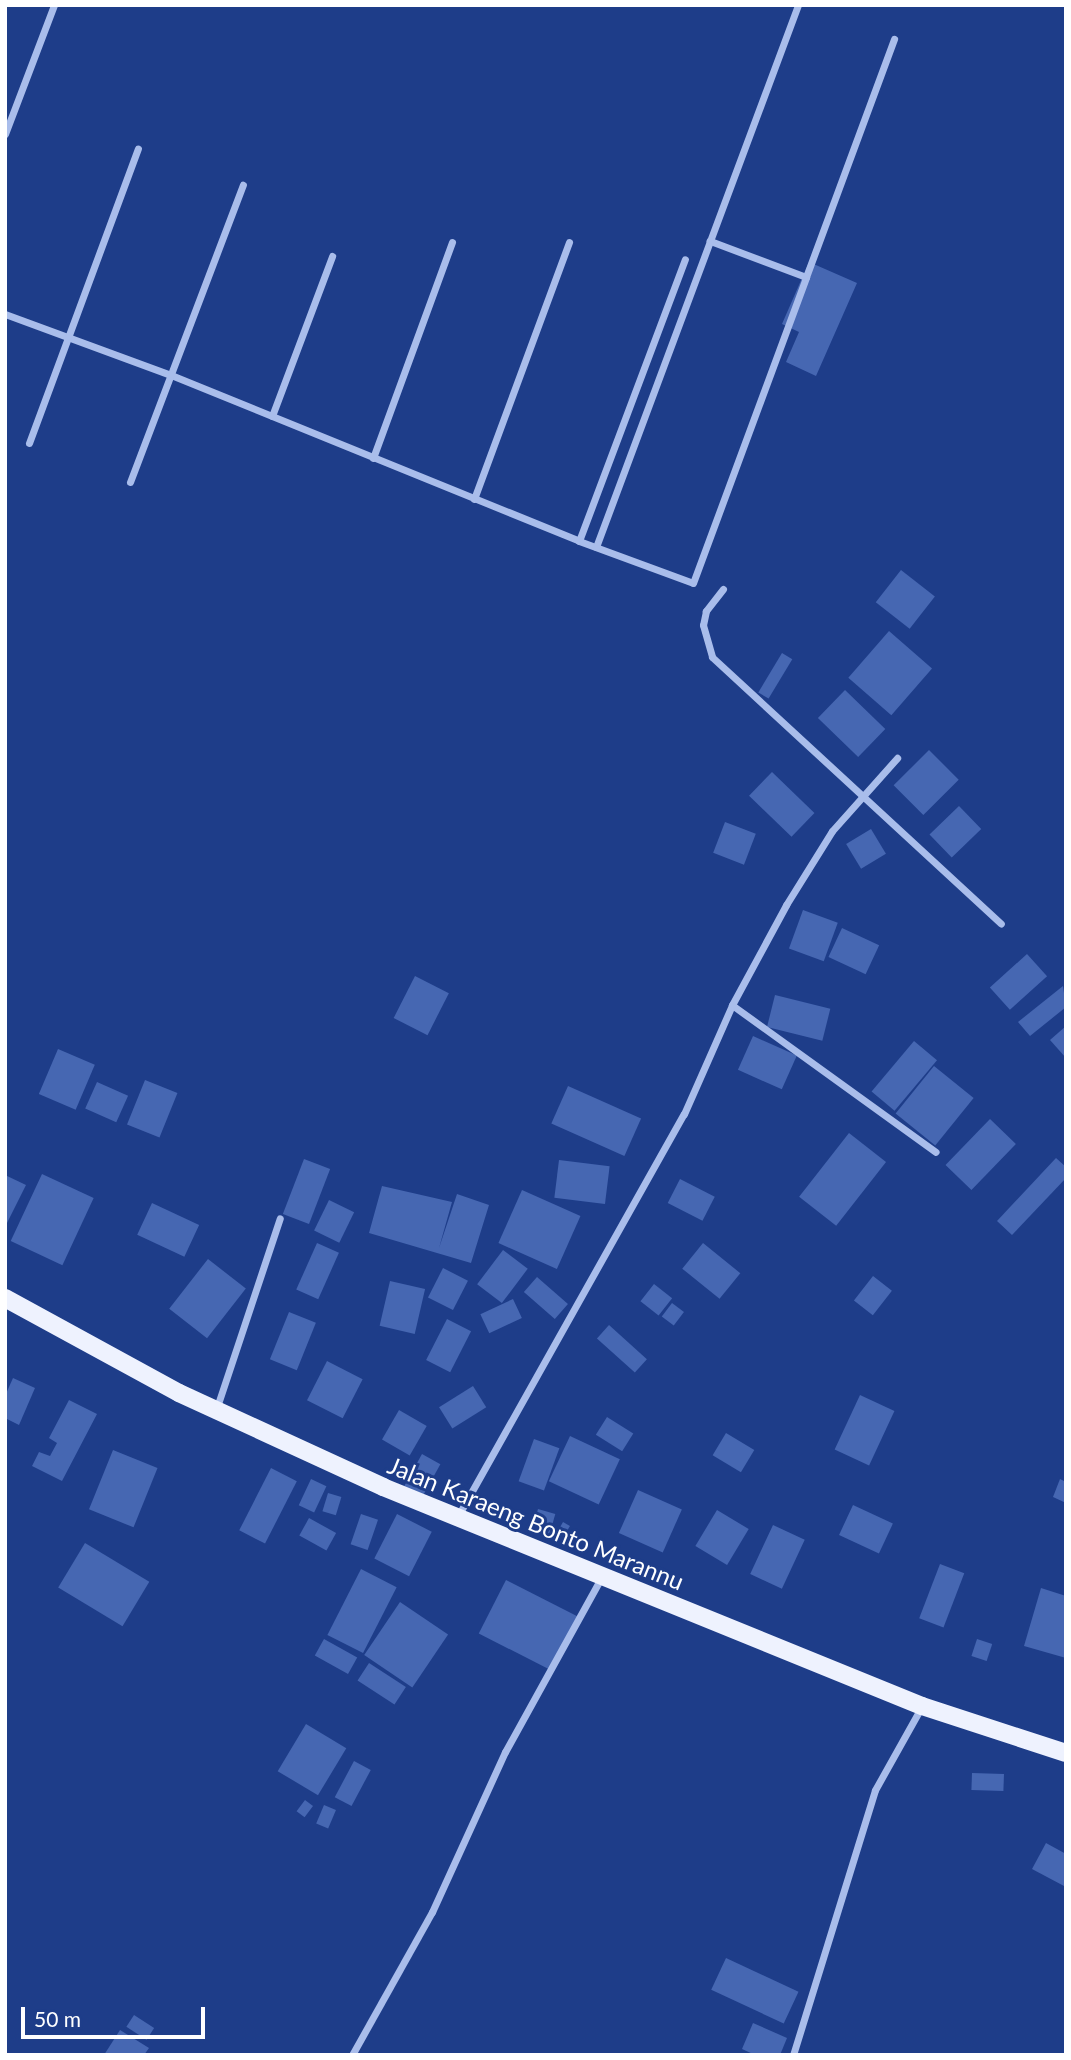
<!DOCTYPE html>
<html>
<head>
<meta charset="utf-8">
<style>
  body { margin:0 }
  #map { position:relative; width:1071px; height:2060px; overflow:hidden; background:#1e3d89; font-family:Lato,sans-serif }
  div>[style] { position:absolute }
  [style*='--x'] { left:calc(var(--x)*1px); top:calc(var(--y)*1px); width:calc(var(--w)*1px); rotate:calc(var(--a)*1deg) }
  .building>* { inset:0; background:#4667b2; transform-origin:0 0 }
  .minor>* { height:7px; margin:-3.5px; padding:0 3.5px; transform-origin:3.5px; border-radius:3.5px; background:#a9bdeb }
  .primary>* { height:18px; margin:-9px; padding:0 9px; transform-origin:9px; border-radius:9px; background:#eef2fe }
  span { translate:-50% -50%; white-space:nowrap; text-align:center; line-height:1.15; -webkit-text-stroke:6px #1e3d89; paint-order:stroke }
  .street-label { font-size:24px; color:#fff }
  .frame { position:absolute; inset:0; border:7px solid #fff; pointer-events:none }
  .scale { position:absolute; left:21px; top:2007px; width:184px; height:32px; box-sizing:border-box; border:4px solid #fff; border-top:0; padding-left:9px; font-size:21px; line-height:24px; white-space:nowrap; color:#fff; -webkit-text-stroke:5px #1e3d89; paint-order:stroke }
</style>
</head>
<body>
<div id="map">
  <div class="building">
    <div style="clip-path:polygon(809px 262px,857px 283px,816px 376px,786px 362px,799px 332px,782px 324px)"></div>
    <div style="left:901px;top:570px;width:43px;height:41px;rotate:38deg"></div>
    <div style="left:889px;top:631px;width:57px;height:62px;rotate:41deg"></div>
    <div style="left:782px;top:653px;width:12px;height:46px;rotate:31deg"></div>
    <div style="left:845px;top:690px;width:56px;height:39px;rotate:44deg"></div>
    <div style="left:929px;top:750px;width:42px;height:50px;rotate:45deg"></div>
    <div style="left:772px;top:772px;width:59px;height:33px;rotate:44deg"></div>
    <div style="left:959px;top:806px;width:32px;height:41px;rotate:46deg"></div>
    <div style="left:725px;top:822px;width:33px;height:33px;rotate:21deg"></div>
    <div style="left:871px;top:829px;width:29px;height:29px;rotate:59deg"></div>
    <div style="left:803px;top:910px;width:37px;height:41px;rotate:20deg"></div>
    <div style="left:842px;top:928px;width:41px;height:32px;rotate:25deg"></div>
    <div style="left:1027px;top:954px;width:30px;height:50px;rotate:48deg"></div>
    <div style="left:415px;top:976px;width:38px;height:47px;rotate:27deg"></div>
    <div style="clip-path:polygon(1063px 986px,1066px 1007px,1030px 1036px,1018px 1022px)"></div>
    <div style="left:775px;top:995px;width:57px;height:33px;rotate:14deg"></div>
    <div style="clip-path:polygon(1066px 1026px,1066px 1058px,1050px 1040px)"></div>
    <div style="left:753px;top:1036px;width:48px;height:37px;rotate:24deg"></div>
    <div style="left:914px;top:1041px;width:30px;height:66px;rotate:40deg"></div>
    <div style="left:58px;top:1049px;width:40px;height:49px;rotate:23deg"></div>
    <div style="left:934px;top:1066px;width:51px;height:61px;rotate:39deg"></div>
    <div style="left:145px;top:1080px;width:35px;height:48px;rotate:22deg"></div>
    <div style="left:97px;top:1082px;width:34px;height:29px;rotate:24deg"></div>
    <div style="left:568px;top:1086px;width:80px;height:41px;rotate:24deg"></div>
    <div style="left:990px;top:1119px;width:36px;height:64px;rotate:44deg"></div>
    <div style="left:849px;top:1133px;width:47px;height:81px;rotate:38deg"></div>
    <div style="clip-path:polygon(1056px 1158px,1066px 1167px,1066px 1178px,1012px 1235px,997px 1221px)"></div>
    <div style="left:304px;top:1159px;width:28px;height:59px;rotate:21deg"></div>
    <div style="left:559px;top:1160px;width:51px;height:38px;rotate:7deg"></div>
    <div style="left:42px;top:1174px;width:57px;height:74px;rotate:25deg"></div>
    <div style="clip-path:polygon(5px 1175px,26px 1185px,5px 1227px)"></div>
    <div style="left:680px;top:1179px;width:39px;height:27px;rotate:27deg"></div>
    <div style="clip-path:polygon(382px 1186px,452px 1202px,439px 1248px,457px 1194px,489px 1205px,471px 1263px,369px 1233px)"></div>
    <div style="left:522px;top:1190px;width:64px;height:58px;rotate:24deg"></div>
    <div style="left:329px;top:1200px;width:28px;height:34px;rotate:26deg"></div>
    <div style="left:152px;top:1203px;width:52px;height:35px;rotate:25deg"></div>
    <div style="left:317px;top:1243px;width:24px;height:51px;rotate:24deg"></div>
    <div style="left:703px;top:1243px;width:48px;height:33px;rotate:39deg"></div>
    <div style="left:503px;top:1250px;width:31px;height:43px;rotate:37deg"></div>
    <div style="left:208px;top:1259px;width:48px;height:63px;rotate:38deg"></div>
    <div style="left:443px;top:1268px;width:28px;height:33px;rotate:27deg"></div>
    <div style="left:873px;top:1276px;width:24px;height:31px;rotate:38deg"></div>
    <div style="left:537px;top:1277px;width:41px;height:20px;rotate:41deg"></div>
    <div style="left:390px;top:1281px;width:36px;height:46px;rotate:13deg"></div>
    <div style="left:654px;top:1284px;width:23px;height:22px;rotate:38deg"></div>
    <div style="left:513px;top:1299px;width:21px;height:36px;rotate:65deg"></div>
    <div style="left:672px;top:1303px;width:15px;height:17px;rotate:37deg"></div>
    <div style="left:289px;top:1312px;width:29px;height:51px;rotate:22deg"></div>
    <div style="left:447px;top:1319px;width:27px;height:46px;rotate:27deg"></div>
    <div style="left:609px;top:1325px;width:51px;height:18px;rotate:42deg"></div>
    <div style="left:327px;top:1361px;width:40px;height:44px;rotate:27deg"></div>
    <div style="clip-path:polygon(13px 1378px,35px 1388px,19px 1425px,5px 1418px,5px 1396px)"></div>
    <div style="left:473px;top:1386px;width:25px;height:40px;rotate:58deg"></div>
    <div style="left:860px;top:1395px;width:38px;height:60px;rotate:25deg"></div>
    <div style="clip-path:polygon(69px 1400px,97px 1414px,62px 1481px,32px 1466px,39px 1452px,50px 1456px,57px 1443px,49px 1438px)"></div>
    <div style="left:399px;top:1410px;width:32px;height:34px;rotate:30deg"></div>
    <div style="left:607px;top:1417px;width:31px;height:21px;rotate:32deg"></div>
    <div style="left:726px;top:1433px;width:33px;height:26px;rotate:31deg"></div>
    <div style="left:570px;top:1436px;width:55px;height:50px;rotate:25deg"></div>
    <div style="left:534px;top:1439px;width:27px;height:45px;rotate:20deg"></div>
    <div style="left:113px;top:1450px;width:48px;height:64px;rotate:22deg"></div>
    <div style="left:422px;top:1454px;width:21px;height:40px;rotate:29deg"></div>
    <div style="left:271px;top:1468px;width:29px;height:70px;rotate:27deg"></div>
    <div style="left:311px;top:1479px;width:17px;height:29px;rotate:25deg"></div>
    <div style="clip-path:polygon(1060px 1479px,1066px 1482px,1066px 1503px,1053px 1497px)"></div>
    <div style="left:638px;top:1490px;width:48px;height:47px;rotate:24deg"></div>
    <div style="left:328px;top:1493px;width:14px;height:19px;rotate:17deg"></div>
    <div style="left:853px;top:1505px;width:44px;height:33px;rotate:25deg"></div>
    <div style="left:538px;top:1509px;width:18px;height:21px;rotate:16deg"></div>
    <div style="left:717px;top:1510px;width:37px;height:42px;rotate:31deg"></div>
    <div style="left:361px;top:1514px;width:18px;height:32px;rotate:19deg"></div>
    <div style="left:397px;top:1514px;width:39px;height:50px;rotate:27deg"></div>
    <div style="left:309px;top:1518px;width:31px;height:20px;rotate:29deg"></div>
    <div style="left:563px;top:1522px;width:8px;height:18px;rotate:30deg"></div>
    <div style="left:773px;top:1525px;width:35px;height:54px;rotate:25deg"></div>
    <div style="left:85px;top:1543px;width:75px;height:52px;rotate:31deg"></div>
    <div style="left:940px;top:1564px;width:26px;height:58px;rotate:21deg"></div>
    <div style="left:361px;top:1569px;width:40px;height:74px;rotate:27deg"></div>
    <div style="left:506px;top:1580px;width:80px;height:60px;rotate:27deg"></div>
    <div style="clip-path:polygon(1041px 1588px,1066px 1596px,1066px 1658px,1024px 1646px)"></div>
    <div style="left:400px;top:1602px;width:58px;height:64px;rotate:34deg"></div>
    <div style="left:324px;top:1639px;width:38px;height:19px;rotate:29deg"></div>
    <div style="left:977px;top:1639px;width:16px;height:18px;rotate:18deg"></div>
    <div style="left:369px;top:1663px;width:44px;height:21px;rotate:33deg"></div>
    <div style="left:306px;top:1724px;width:47px;height:55px;rotate:31deg"></div>
    <div style="left:354px;top:1761px;width:19px;height:41px;rotate:28deg"></div>
    <div style="left:972px;top:1773px;width:32px;height:17px;rotate:2deg"></div>
    <div style="left:305px;top:1800px;width:10px;height:14px;rotate:37deg"></div>
    <div style="left:324px;top:1805px;width:13px;height:20px;rotate:23deg"></div>
    <div style="clip-path:polygon(1046px 1843px,1066px 1854px,1064px 1886px,1032px 1869px)"></div>
    <div style="left:726px;top:1958px;width:80px;height:35px;rotate:25deg"></div>
    <div style="left:134px;top:2015px;width:24px;height:14px;rotate:33deg"></div>
    <div style="clip-path:polygon(753px 2023px,787px 2038px,780px 2055px,755px 2055px,742px 2049px)"></div>
    <div style="clip-path:polygon(120px 2030px,149px 2048px,144px 2055px,104px 2055px)"></div>
  </div>
  <div class="minor">
    <div style="--x:5;--y:134;--w:138;--a:-69.2"></div>
    <div style="--x:806;--y:277;--w:254;--a:-69.7"></div>
    <div style="--x:5;--y:314;--w:177;--a:20.2"></div>
    <div style="--x:171;--y:375;--w:440;--a:22.1"></div>
    <div style="--x:579;--y:541;--w:301;--a:-69.4"></div>
    <div style="--x:272;--y:416;--w:171;--a:-69.4"></div>
    <div style="--x:29;--y:443;--w:314;--a:-69.7"></div>
    <div style="--x:373;--y:458;--w:230;--a:-69.9"></div>
    <div style="--x:130;--y:482;--w:318;--a:-69.2"></div>
    <div style="--x:474;--y:499;--w:274;--a:-69.7"></div>
    <div style="--x:579;--y:541;--w:121;--a:20.2"></div>
    <div style="--x:693;--y:583;--w:326;--a:-69.7"></div>
    <div style="--x:806;--y:277;--w:103;--a:-159.4"></div>
    <div style="--x:596;--y:547;--w:578;--a:-69.56"></div>
    <div style="--x:723;--y:589;--w:28;--a:128"></div>
    <div style="--x:706;--y:611;--w:14;--a:102"></div>
    <div style="--x:703;--y:625;--w:33;--a:74"></div>
    <div style="--x:712;--y:657;--w:393;--a:42.7"></div>
    <div style="--x:732;--y:1005;--w:251;--a:35.8"></div>
    <div style="--x:216;--y:1410;--w:202;--a:-71.6"></div>
    <div style="--x:458;--y:1516;--w:461;--a:-60.7"></div>
    <div style="--x:684;--y:1114;--w:119;--a:-66.2"></div>
    <div style="--x:732;--y:1005;--w:114;--a:-61.6"></div>
    <div style="--x:786;--y:905;--w:87;--a:-58.1"></div>
    <div style="--x:832;--y:831;--w:98;--a:-48.3"></div>
    <div style="--x:352;--y:2055;--w:164;--a:-60.8"></div>
    <div style="--x:432;--y:1912;--w:176;--a:-65.5"></div>
    <div style="--x:505;--y:1752;--w:199;--a:-61.1"></div>
    <div style="--x:793;--y:2055;--w:277;--a:-72.8"></div>
    <div style="--x:875;--y:1790;--w:96;--a:-60.8"></div>
  </div>
  <div class="primary">
    <div style="--x:5;--y:1298;--w:198;--a:28.6"></div>
    <div style="--x:179;--y:1393;--w:225;--a:24.7"></div>
    <div style="--x:383;--y:1487;--w:582;--a:22.11"></div>
    <div style="--x:922;--y:1706;--w:151;--a:18.1"></div>
  </div>
  <div class="street-label">
    <span style="left:536px;top:1523px;rotate:22deg">Jalan Karaeng Bonto Marannu</span>
  </div>
  <div class="frame"></div>
  <div class="scale">50 m</div>
</div>
</body>
</html>
